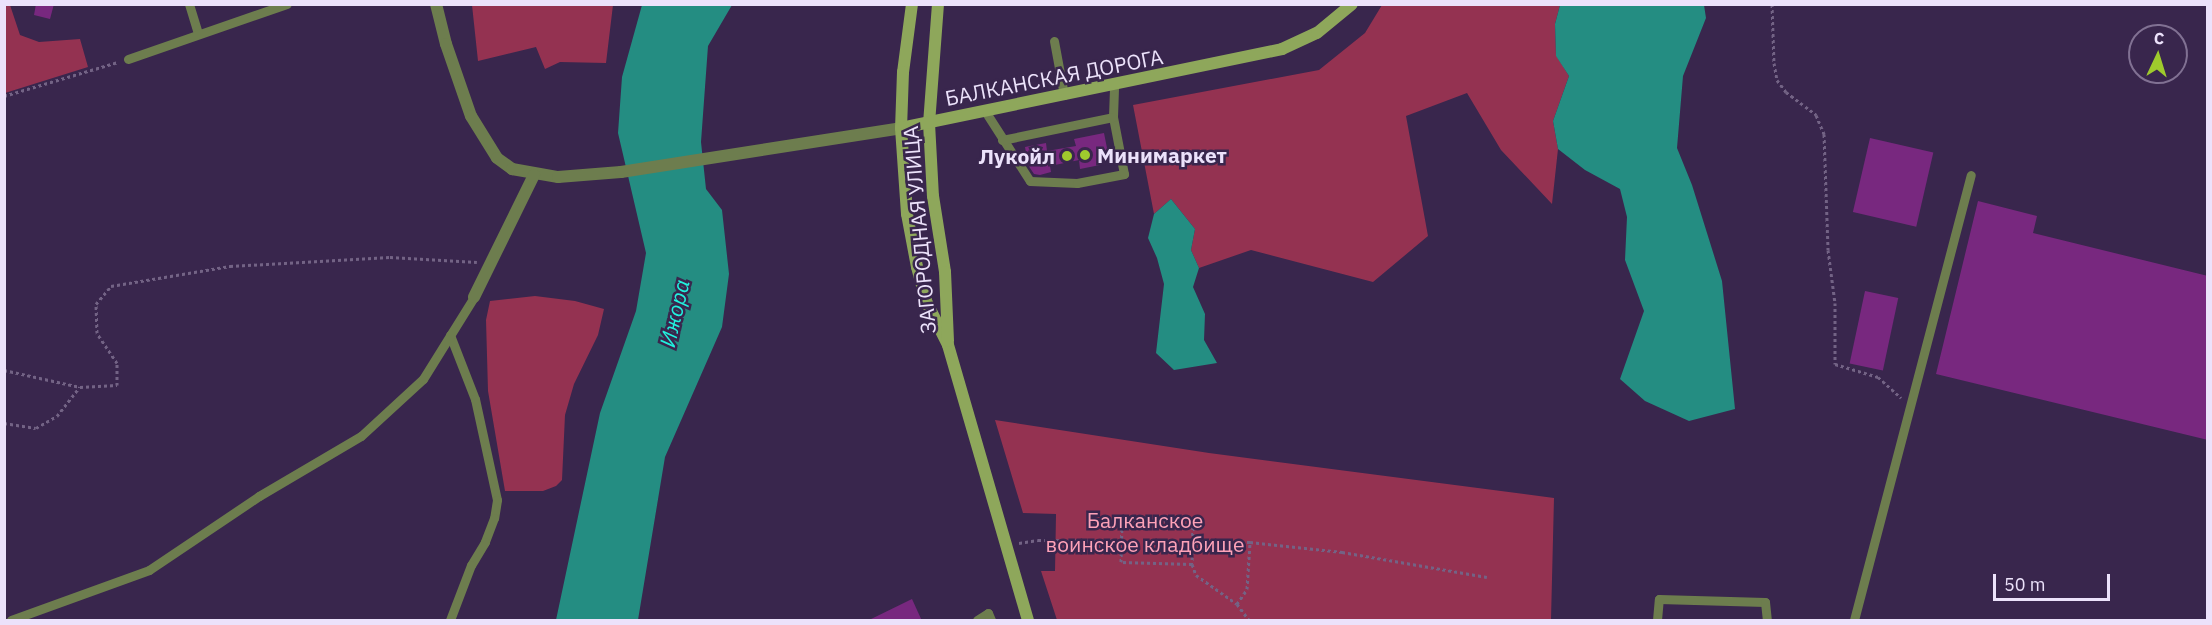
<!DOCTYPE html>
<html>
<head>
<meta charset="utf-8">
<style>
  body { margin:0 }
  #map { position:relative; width:2212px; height:625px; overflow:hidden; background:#39264d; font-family:"IBM Plex Sans",sans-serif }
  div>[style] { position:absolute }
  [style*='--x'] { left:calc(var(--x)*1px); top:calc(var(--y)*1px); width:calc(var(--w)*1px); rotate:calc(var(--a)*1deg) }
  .green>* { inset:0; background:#943251 }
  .water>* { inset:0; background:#248d82 }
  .building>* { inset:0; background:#78287f; transform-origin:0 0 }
  .path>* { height:3px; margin-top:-1.5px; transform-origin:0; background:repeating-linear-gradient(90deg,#736385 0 3px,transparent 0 6px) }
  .lane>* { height:9px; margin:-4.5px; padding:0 4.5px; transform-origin:4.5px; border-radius:4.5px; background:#6d7d4e }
  .street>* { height:12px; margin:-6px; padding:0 6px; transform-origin:6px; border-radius:6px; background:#6d7d4e }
  .secondary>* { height:12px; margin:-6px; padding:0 6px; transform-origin:6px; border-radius:6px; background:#8ea75b }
  .dots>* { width:16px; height:16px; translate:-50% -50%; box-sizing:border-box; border:3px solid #39264d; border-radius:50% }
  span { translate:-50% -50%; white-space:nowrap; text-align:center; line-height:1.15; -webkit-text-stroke:5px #39264d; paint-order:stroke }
  .street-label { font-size:21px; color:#ece2fb }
  .poi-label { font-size:21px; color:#ece2fb; font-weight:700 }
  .left { translate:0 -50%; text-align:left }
  .right { translate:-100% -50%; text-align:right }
  .park-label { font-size:21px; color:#fea2b8 }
  .water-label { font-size:22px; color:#21f1dd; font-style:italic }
  .frame { position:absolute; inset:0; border:6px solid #ece2fb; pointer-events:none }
  .north { position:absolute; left:2128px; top:24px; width:60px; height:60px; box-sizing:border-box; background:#39264d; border:2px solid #817193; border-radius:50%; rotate:4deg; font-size:16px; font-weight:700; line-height:24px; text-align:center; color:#ece2fb }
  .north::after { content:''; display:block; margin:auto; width:21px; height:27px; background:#9fca2d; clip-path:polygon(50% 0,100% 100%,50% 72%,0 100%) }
  .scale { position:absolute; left:1993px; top:574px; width:117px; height:27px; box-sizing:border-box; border:3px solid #ece2fb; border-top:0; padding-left:8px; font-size:18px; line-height:21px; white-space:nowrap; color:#ece2fb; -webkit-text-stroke:4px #39264d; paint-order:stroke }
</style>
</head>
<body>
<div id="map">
  <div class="green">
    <div style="clip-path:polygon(5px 4px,10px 5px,20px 35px,39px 42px,80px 39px,88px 67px,5px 93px)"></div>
    <div style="clip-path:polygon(472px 5px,613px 5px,606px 63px,560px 62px,545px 69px,536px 47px,478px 61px)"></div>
    <div style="clip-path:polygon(1382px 5px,1560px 5px,1555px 24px,1556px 55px,1569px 76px,1553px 121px,1558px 149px,1552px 204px,1501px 150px,1467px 93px,1406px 116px,1428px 236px,1373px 282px,1251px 250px,1199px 268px,1191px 250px,1195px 229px,1171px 199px,1154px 214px,1133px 105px,1319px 70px,1365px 33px)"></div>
    <div style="clip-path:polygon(535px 296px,575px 301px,604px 309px,598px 335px,574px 384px,565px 415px,562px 480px,556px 486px,543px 491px,505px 491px,488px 391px,486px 320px,490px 301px)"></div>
    <div style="clip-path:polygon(995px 420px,1209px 453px,1554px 498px,1551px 620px,1057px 620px,1041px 571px,1055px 571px,1056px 514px,1023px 513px)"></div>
  </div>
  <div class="water">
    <div style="clip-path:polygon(642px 5px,732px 5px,708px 46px,701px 142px,706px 189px,722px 210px,729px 274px,722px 327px,665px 457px,638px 620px,556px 620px,600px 413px,636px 311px,646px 253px,618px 133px,622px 77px)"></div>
    <div style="clip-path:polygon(1560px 5px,1704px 5px,1706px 18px,1683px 76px,1677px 148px,1692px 185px,1722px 281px,1735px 409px,1689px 421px,1645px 401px,1620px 379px,1644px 311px,1625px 260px,1627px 217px,1620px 189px,1585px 170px,1558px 149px,1553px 121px,1569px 76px,1556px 56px,1555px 24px)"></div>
    <div style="clip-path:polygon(1171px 199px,1195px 229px,1191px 250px,1199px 268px,1193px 287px,1205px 314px,1204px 340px,1217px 363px,1174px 370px,1156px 353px,1164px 284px,1157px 258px,1148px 238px,1154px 214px)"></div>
  </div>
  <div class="building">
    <div style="clip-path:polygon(36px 4px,54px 4px,50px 19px,34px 15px)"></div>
    <div style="clip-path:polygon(1104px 133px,1110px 163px,1080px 169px,1079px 160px,1050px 166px,1051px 172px,1040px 175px,1034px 174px,1028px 165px,1025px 147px,1046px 143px,1047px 151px,1076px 146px,1074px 139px)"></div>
    <div style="left:1870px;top:138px;width:65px;height:76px;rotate:13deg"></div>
    <div style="clip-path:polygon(1978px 201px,2037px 216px,2033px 233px,2208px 276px,2208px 440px,1936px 374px)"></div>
    <div style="left:1865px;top:291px;width:34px;height:74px;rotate:12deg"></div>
    <div style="clip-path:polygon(912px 599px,922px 621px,867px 621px)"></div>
  </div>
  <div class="path">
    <div style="--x:1772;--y:4;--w:59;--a:88.1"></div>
    <div style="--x:1774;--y:63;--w:17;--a:80"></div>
    <div style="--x:1777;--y:80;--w:15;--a:53"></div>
    <div style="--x:1786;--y:92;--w:38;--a:37"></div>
    <div style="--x:1816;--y:115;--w:21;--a:67"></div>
    <div style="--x:1824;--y:134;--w:116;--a:88"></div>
    <div style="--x:1828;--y:250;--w:53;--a:82.5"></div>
    <div style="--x:1835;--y:303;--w:61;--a:90"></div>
    <div style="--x:1835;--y:364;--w:45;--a:16.8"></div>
    <div style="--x:1878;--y:377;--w:31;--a:42"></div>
    <div style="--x:4;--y:96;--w:119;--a:-16.6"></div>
    <div style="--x:4;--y:370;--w:78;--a:12.6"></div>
    <div style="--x:80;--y:387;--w:37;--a:-3"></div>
    <div style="--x:117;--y:385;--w:22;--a:-90"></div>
    <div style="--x:117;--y:363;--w:36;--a:-124"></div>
    <div style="--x:97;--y:333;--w:29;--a:-92"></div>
    <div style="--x:96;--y:304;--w:23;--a:-50"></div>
    <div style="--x:111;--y:286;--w:121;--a:-9.5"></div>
    <div style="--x:230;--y:266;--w:160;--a:-3.2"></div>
    <div style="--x:390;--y:257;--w:87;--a:3.3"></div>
    <div style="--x:4;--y:423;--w:32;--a:9"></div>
    <div style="--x:36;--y:428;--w:24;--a:-30"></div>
    <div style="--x:57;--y:416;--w:37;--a:-52"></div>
    <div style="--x:1122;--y:520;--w:71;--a:0.8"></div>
    <div style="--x:1193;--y:521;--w:43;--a:91.3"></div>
    <div style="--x:1192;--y:564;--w:71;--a:-178.4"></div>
    <div style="--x:1121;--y:562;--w:42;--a:-88.6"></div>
    <div style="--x:1193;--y:541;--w:57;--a:1"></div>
    <div style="--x:1250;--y:542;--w:93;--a:6.2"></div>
    <div style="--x:1342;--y:552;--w:147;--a:9.8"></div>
    <div style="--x:1019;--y:543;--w:19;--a:-9"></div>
    <div style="--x:1038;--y:540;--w:84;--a:0.7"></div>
    <div style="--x:1192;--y:564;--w:12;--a:70"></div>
    <div style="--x:1196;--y:575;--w:50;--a:35.3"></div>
    <div style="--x:1237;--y:604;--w:20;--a:53"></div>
    <div style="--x:1237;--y:604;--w:18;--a:-56"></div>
    <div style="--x:1247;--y:589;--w:47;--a:-86.3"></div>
  </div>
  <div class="lane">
    <div style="--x:189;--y:4;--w:31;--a:73"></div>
    <div style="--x:1054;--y:41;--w:55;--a:79.5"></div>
    <div style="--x:128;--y:59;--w:168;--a:-19.1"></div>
    <div style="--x:985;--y:111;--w:83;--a:57.3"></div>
    <div style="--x:1030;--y:181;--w:47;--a:2.4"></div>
    <div style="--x:1077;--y:183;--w:48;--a:-10.8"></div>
    <div style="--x:1124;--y:174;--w:58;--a:-100.9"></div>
    <div style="--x:1113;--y:117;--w:32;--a:-88"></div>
    <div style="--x:1002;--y:140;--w:113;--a:-11.7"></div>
    <div style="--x:450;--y:335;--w:69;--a:68.7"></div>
    <div style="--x:475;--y:399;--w:103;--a:77.7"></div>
    <div style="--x:497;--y:500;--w:18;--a:99"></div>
    <div style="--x:494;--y:518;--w:26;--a:111"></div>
    <div style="--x:485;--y:542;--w:27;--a:121"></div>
    <div style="--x:471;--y:565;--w:59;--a:110.9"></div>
    <div style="--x:11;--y:620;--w:147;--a:-19.9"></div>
    <div style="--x:149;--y:570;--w:133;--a:-33.9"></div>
    <div style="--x:259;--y:496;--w:118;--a:-30.5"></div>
    <div style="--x:361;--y:436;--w:84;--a:-42.6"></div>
    <div style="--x:423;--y:379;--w:97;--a:-58.1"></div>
    <div style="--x:977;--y:620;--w:13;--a:-32"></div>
    <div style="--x:988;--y:613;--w:8;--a:67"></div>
    <div style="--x:1657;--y:620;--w:21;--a:-85"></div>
    <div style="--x:1659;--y:599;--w:106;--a:1.6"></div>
    <div style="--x:1765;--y:602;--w:18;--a:84"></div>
    <div style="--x:1854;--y:620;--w:460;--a:-75.3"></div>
  </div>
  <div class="street">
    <div style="--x:436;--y:4;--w:41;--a:76"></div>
    <div style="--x:446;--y:44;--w:76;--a:70.9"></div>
    <div style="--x:471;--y:116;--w:49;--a:58.2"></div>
    <div style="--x:497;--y:158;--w:19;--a:36"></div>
    <div style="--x:512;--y:169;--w:47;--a:9.9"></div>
    <div style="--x:558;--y:177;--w:63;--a:-4.5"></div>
    <div style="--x:621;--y:172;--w:283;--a:-8.9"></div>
    <div style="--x:474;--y:297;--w:136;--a:-63.8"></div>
  </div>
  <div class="secondary">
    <div style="--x:912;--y:4;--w:69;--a:97.5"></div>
    <div style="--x:903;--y:72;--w:56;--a:92"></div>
    <div style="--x:901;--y:128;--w:86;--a:86"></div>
    <div style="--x:907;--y:214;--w:54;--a:79.3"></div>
    <div style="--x:917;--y:267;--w:35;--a:75"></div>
    <div style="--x:926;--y:301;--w:49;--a:63.4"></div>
    <div style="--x:948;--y:345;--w:286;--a:73.8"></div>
    <div style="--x:938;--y:4;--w:119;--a:94.3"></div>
    <div style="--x:929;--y:123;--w:73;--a:86.9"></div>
    <div style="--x:933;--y:196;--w:77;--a:81"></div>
    <div style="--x:945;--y:272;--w:69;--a:87.5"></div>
    <div style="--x:901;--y:128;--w:389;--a:-11.7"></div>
    <div style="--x:1282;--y:49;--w:38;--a:-25"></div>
    <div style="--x:1317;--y:33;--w:45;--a:-39.6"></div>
  </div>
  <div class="dots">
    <div style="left:1085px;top:155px;background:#9fca2d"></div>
    <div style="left:1067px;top:156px;background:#9fca2d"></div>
  </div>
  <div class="street-label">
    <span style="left:1054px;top:77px;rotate:-11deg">БАЛКАНСКАЯ ДОРОГА</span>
    <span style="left:919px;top:230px;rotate:-95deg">ЗАГОРОДНАЯ УЛИЦА</span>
  </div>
  <div class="poi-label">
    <span class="left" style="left:1097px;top:155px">Минимаркет</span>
    <span class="right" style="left:1055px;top:156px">Лукойл</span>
  </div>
  <div class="park-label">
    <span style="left:1145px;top:532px">Балканское<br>воинское кладбище</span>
  </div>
  <div class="water-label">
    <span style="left:674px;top:313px;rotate:-77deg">Ижора</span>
  </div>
  <div class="frame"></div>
  <div class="north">С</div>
  <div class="scale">50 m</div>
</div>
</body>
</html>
